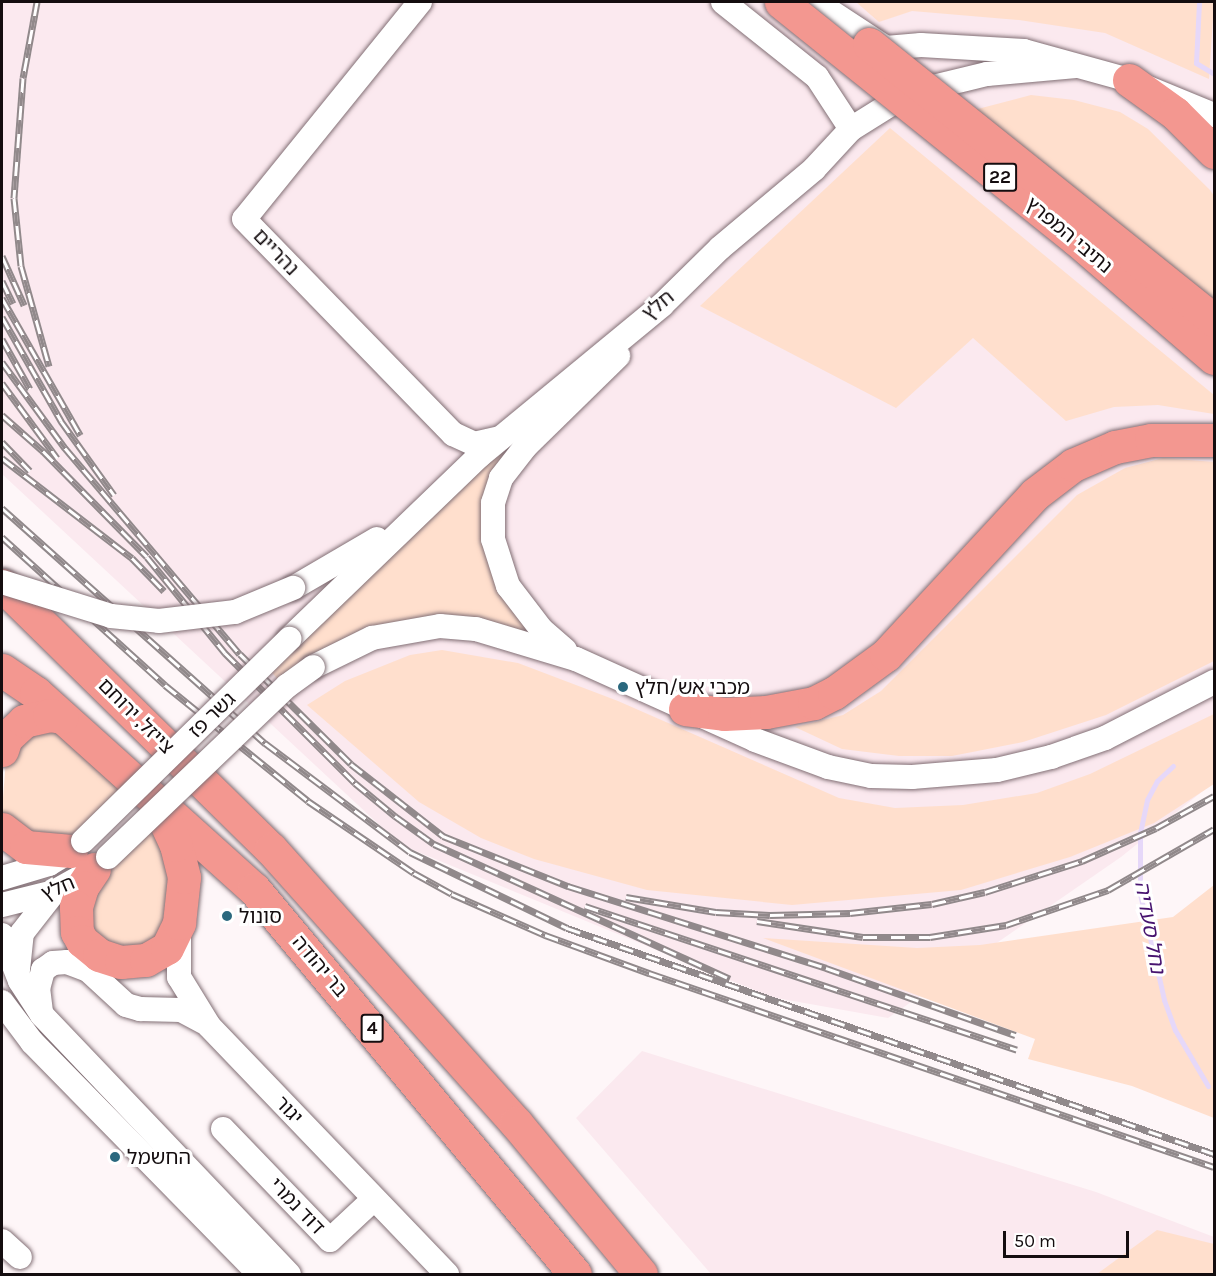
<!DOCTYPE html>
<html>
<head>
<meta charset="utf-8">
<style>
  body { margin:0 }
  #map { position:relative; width:1216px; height:1276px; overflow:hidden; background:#fef6f8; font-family:Karla,"Noto Sans Hebrew",sans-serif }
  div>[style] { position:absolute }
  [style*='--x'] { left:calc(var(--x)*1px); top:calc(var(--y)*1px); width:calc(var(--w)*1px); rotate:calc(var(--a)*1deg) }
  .built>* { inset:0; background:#fbe9ef }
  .green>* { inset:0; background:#ffdfcd }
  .stream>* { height:5px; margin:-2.5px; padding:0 2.5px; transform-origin:2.5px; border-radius:2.5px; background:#e6d8f9 }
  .roads { filter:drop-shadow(0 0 2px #826f75) drop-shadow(0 0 2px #826f75) }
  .minor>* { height:24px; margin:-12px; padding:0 12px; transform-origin:12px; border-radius:12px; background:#fff }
  .highway>* { height:33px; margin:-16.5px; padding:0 16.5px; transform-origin:16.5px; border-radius:16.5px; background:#f39790 }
  .rail>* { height:7px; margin-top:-3.5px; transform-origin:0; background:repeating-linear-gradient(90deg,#fff 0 14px,#91898b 0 28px); box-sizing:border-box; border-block:2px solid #91898b }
  .bridges { filter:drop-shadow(0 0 2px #826f75) drop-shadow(0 0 2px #826f75) }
  .minor-bridge>* { height:24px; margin:-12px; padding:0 12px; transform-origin:12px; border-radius:12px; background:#fff }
  .highway-bridge>* { height:33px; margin:-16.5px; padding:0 16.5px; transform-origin:16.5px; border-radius:16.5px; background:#f39790 }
  .dots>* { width:16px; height:16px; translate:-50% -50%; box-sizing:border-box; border:3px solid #fff; border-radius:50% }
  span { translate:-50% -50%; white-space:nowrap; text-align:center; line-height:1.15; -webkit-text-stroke:6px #fff; paint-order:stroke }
  .shield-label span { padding:2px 4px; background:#fff; border:2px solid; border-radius:4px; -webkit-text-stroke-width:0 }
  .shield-label { font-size:18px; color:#140d0f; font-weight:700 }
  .street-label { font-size:20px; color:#140d0f }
  .poi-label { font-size:20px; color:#140d0f }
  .left { translate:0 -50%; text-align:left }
  .water-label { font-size:21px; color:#47136f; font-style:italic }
  .frame { position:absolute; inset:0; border:3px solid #140d0f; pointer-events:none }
  .scale { position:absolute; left:1003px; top:1231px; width:126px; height:27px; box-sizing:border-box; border:3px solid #140d0f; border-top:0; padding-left:8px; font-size:18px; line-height:21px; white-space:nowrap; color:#140d0f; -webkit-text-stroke:4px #fff; paint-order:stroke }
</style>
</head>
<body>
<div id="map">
  <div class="built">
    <div style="clip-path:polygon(2px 2px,1214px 2px,1214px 782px,1121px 857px,888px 1018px,771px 997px,401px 845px,2px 474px)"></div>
    <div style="clip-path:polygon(642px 1051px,1096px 1192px,1214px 1237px,1214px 1274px,711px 1274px,576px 1118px)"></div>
  </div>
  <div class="green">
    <div style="clip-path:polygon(856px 2px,1214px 2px,1209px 79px,1105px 33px,1019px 20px,912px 11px,879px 22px)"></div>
    <div style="clip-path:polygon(1031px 95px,1074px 100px,1120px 112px,1148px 129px,1210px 190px,1214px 196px,1214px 308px,970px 111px)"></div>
    <div style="clip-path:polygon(890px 128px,1214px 395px,1214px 414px,1158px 405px,1114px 407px,1066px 421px,973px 338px,896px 408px,700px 306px)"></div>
    <div style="clip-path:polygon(533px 416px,486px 510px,538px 634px,463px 619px,280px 682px,270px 670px)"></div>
    <div style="clip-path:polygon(1163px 458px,1214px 462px,1214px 661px,1106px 715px,1023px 742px,952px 756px,899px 756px,842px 749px,795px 727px,843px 715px,881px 691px,1077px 495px,1125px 468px)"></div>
    <div style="clip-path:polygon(442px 650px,518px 663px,618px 701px,839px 798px,895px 808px,963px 805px,1037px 793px,1090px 774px,1214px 714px,1214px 784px,1154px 823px,1070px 857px,961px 890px,792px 905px,647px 890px,534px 859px,481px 838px,419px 802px,307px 705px,345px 681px,410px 655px)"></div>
    <div style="clip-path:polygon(47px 722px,126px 791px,65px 844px,5px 822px,2px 810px,6px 760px)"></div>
    <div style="clip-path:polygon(153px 829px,174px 861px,166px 935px,131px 954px,88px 933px,93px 884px)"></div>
    <div style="clip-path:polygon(1214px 885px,1214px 1118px,1132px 1086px,1028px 1059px,1035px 1039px,763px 938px,917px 948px,980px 945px,1173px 917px)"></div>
    <div style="clip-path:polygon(1157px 1230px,1214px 1244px,1214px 1274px,1097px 1274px)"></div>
  </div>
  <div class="stream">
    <div style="--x:1199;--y:2;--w:61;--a:92.8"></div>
    <div style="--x:1196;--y:63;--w:21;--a:31"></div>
    <div style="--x:1173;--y:766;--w:22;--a:137"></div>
    <div style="--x:1157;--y:781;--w:21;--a:118"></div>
    <div style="--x:1147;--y:800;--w:34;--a:102"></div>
    <div style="--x:1140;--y:833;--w:61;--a:90"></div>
    <div style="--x:1140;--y:894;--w:109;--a:77.2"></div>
    <div style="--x:1164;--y:1000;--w:32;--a:70"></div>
    <div style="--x:1175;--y:1030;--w:65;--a:59.5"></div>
  </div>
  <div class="roads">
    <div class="minor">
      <div style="--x:420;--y:2;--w:279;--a:129"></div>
      <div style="--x:244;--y:219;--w:300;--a:45.8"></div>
      <div style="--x:453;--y:434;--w:23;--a:25"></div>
      <div style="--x:474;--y:444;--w:27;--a:-13"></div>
      <div style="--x:723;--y:2;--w:120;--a:38.6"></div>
      <div style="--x:817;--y:77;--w:62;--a:56.8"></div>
      <div style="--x:816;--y:2;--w:84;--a:33.3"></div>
      <div style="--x:886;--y:48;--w:35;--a:-5"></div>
      <div style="--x:921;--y:45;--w:103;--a:3.3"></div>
      <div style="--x:1024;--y:51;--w:109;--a:15.4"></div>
      <div style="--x:1129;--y:80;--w:92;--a:22.4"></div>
      <div style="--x:293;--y:588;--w:97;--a:-30.3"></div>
      <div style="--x:289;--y:639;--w:264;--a:-43.9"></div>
      <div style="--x:479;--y:456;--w:237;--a:-39.5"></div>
      <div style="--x:662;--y:305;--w:81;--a:-44.5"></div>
      <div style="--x:720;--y:248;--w:123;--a:-40"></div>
      <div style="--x:814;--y:169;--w:54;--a:-47.2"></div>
      <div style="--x:851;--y:129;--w:57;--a:-32"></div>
      <div style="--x:899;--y:99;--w:28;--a:-21"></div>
      <div style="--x:925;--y:89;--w:64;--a:-13.6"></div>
      <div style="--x:987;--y:74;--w:89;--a:-5.1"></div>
      <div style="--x:565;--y:650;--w:32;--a:-139"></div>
      <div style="--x:541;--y:629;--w:54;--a:-127.5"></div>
      <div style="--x:508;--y:586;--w:49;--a:-107.7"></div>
      <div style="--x:493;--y:539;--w:36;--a:-90"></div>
      <div style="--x:493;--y:503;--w:26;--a:-72"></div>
      <div style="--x:501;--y:478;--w:41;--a:-52"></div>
      <div style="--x:526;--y:446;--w:129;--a:-44.4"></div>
      <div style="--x:313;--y:667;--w:66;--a:-26.2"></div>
      <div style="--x:372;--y:638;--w:69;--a:-10"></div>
      <div style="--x:440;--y:626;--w:36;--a:5"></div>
      <div style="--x:476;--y:629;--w:104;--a:16.7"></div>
      <div style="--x:576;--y:659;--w:196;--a:24.3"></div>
      <div style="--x:755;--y:740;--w:78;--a:20.3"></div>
      <div style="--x:828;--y:767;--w:44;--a:11.8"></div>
      <div style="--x:871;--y:776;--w:41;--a:1.4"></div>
      <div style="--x:912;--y:777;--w:85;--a:-4.7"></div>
      <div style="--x:997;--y:770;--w:56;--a:-13.5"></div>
      <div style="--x:1051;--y:757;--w:57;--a:-19.4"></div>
      <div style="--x:1105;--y:738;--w:123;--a:-27.2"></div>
      <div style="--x:2;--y:878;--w:49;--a:-16.6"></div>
      <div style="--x:49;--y:864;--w:27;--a:-31"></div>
      <div style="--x:2;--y:905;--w:54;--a:-14"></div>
      <div style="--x:54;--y:892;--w:45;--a:-29.4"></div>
      <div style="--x:179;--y:928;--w:49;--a:90"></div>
      <div style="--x:179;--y:977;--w:57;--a:58.5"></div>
      <div style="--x:209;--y:1026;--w:344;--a:46.2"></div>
      <div style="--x:2;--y:935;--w:49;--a:68.6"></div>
      <div style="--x:20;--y:981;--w:40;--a:57.1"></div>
      <div style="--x:42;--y:1015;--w:358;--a:46.4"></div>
      <div style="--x:18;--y:970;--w:37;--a:-84"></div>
      <div style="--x:22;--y:933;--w:52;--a:-52"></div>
      <div style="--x:2;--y:1002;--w:50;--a:53.1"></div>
      <div style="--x:32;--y:1042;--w:325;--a:45.6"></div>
      <div style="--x:41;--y:1012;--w:23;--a:-97"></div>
      <div style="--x:38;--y:989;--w:20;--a:-75"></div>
      <div style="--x:43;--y:970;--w:12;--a:-35"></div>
      <div style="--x:53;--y:963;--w:14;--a:-4"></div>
      <div style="--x:67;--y:962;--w:22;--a:21"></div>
      <div style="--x:88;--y:970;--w:52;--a:42.6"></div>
      <div style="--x:126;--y:1005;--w:15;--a:16"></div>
      <div style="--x:140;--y:1009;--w:41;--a:1.4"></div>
      <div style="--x:181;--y:1010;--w:26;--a:28"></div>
      <div style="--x:223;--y:1129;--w:154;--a:46.1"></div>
      <div style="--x:330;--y:1240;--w:60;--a:-43"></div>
      <div style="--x:2;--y:1241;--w:24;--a:42"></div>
    </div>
    <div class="highway">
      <div style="--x:1129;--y:80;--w:57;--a:35.7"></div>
      <div style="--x:1175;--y:113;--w:55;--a:45"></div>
      <div style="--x:2;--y:585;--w:377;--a:44.5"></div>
      <div style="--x:271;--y:849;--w:368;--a:48.2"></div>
      <div style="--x:516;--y:1123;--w:196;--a:50.4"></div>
      <div style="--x:2;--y:670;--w:41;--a:34.1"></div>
      <div style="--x:36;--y:693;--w:293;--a:42"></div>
      <div style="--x:254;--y:889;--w:501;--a:50.18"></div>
      <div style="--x:685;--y:709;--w:39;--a:7"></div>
      <div style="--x:724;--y:714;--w:42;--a:-2.7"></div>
      <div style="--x:766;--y:712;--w:49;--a:-10.6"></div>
      <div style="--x:814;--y:703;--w:22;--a:-27"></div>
      <div style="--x:834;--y:693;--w:64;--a:-36.2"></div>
      <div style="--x:886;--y:655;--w:219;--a:-47.2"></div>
      <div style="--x:1035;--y:494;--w:48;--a:-37.3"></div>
      <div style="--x:1073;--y:465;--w:46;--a:-23.2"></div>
      <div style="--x:1115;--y:447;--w:37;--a:-11"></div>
      <div style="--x:1151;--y:440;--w:63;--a:0"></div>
      <div style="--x:2;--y:750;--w:13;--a:-72"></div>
      <div style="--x:6;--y:738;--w:25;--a:-43"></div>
      <div style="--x:24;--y:721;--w:26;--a:-13"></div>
      <div style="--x:49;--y:715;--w:13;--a:9"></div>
      <div style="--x:2;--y:829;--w:30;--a:37"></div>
      <div style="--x:26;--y:847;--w:45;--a:5.1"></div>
      <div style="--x:94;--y:869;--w:22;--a:124"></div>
      <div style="--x:82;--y:887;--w:21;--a:107"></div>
      <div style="--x:76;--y:907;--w:25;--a:88"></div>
      <div style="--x:77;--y:932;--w:10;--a:61"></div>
      <div style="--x:82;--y:941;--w:22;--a:39"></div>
      <div style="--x:99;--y:955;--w:23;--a:18"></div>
      <div style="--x:121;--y:962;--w:25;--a:-5"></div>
      <div style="--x:146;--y:960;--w:24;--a:-30"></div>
      <div style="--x:167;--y:948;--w:28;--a:-64"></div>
      <div style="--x:179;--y:923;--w:46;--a:-83.8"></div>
      <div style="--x:184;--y:877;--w:33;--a:-104"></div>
      <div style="--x:176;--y:845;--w:41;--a:-114.7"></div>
    </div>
  </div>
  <div class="rail">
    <div style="--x:37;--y:2;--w:77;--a:100.4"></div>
    <div style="--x:23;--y:78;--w:120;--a:94.3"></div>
    <div style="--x:14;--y:198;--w:68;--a:84.1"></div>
    <div style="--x:21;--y:266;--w:104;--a:74.4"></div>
    <div style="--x:2;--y:256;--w:54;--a:65.8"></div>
    <div style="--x:2;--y:281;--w:25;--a:64"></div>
    <div style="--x:2;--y:298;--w:158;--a:60.3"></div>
    <div style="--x:2;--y:317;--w:120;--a:60.4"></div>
    <div style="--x:61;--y:421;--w:91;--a:54.4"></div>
    <div style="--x:2;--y:339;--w:57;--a:60.8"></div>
    <div style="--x:2;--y:362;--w:107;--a:53.8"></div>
    <div style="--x:65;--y:448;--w:270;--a:49.7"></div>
    <div style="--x:240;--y:654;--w:156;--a:44.7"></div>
    <div style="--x:351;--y:764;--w:117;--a:38"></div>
    <div style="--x:443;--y:836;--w:135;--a:21.8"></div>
    <div style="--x:568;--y:886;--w:271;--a:17.6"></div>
    <div style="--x:826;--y:968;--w:201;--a:19.5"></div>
    <div style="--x:2;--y:383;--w:93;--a:53.7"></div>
    <div style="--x:2;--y:415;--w:55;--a:41.3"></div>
    <div style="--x:43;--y:451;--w:148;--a:45.5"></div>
    <div style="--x:147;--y:557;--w:124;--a:50.9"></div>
    <div style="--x:225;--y:653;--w:184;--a:45"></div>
    <div style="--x:355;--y:783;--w:52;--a:39.5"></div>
    <div style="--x:395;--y:816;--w:48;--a:35.7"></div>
    <div style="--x:434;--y:844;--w:325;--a:24.5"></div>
    <div style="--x:2;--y:442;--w:40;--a:46"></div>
    <div style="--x:2;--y:458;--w:164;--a:37.6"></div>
    <div style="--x:132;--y:558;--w:46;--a:45.9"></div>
    <div style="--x:2;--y:508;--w:353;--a:41.8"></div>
    <div style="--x:265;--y:743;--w:181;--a:36.9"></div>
    <div style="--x:410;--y:852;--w:174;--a:25.8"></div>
    <div style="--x:567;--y:928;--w:685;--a:19.25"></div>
    <div style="--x:2;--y:537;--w:220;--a:42.2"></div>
    <div style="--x:165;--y:685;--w:184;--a:39"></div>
    <div style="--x:308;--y:801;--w:128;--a:34.2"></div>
    <div style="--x:414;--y:873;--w:43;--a:28.9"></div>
    <div style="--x:452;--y:894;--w:102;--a:23.8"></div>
    <div style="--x:545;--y:935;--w:111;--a:20.1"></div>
    <div style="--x:649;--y:973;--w:597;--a:18.95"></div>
    <div style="--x:626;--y:897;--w:91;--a:9.5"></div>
    <div style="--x:716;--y:912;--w:54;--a:3.2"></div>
    <div style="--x:770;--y:915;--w:80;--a:-1.4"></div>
    <div style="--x:850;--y:913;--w:82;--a:-6.3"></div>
    <div style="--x:932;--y:904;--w:54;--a:-12.8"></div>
    <div style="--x:985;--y:892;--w:102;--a:-17.7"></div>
    <div style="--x:1082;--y:861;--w:81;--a:-24"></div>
    <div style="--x:1156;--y:828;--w:66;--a:-28.9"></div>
    <div style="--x:585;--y:906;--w:455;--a:18.4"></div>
    <div style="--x:757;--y:921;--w:107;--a:8.6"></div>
    <div style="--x:863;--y:937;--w:67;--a:0"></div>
    <div style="--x:930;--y:937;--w:77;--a:-9"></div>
    <div style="--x:1006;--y:925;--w:108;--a:-18.9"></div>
    <div style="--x:1108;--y:890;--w:122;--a:-29.9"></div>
  </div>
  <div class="bridges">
    <div class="minor-bridge">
      <div style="--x:2;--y:582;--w:114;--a:17.3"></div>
      <div style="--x:111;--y:616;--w:48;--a:5.9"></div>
      <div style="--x:159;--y:621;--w:77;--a:-6.8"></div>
      <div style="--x:235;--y:612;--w:63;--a:-22.5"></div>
      <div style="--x:83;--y:841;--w:289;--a:-44.4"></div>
      <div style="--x:108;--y:857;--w:248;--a:-43.7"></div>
      <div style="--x:287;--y:686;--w:32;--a:-36"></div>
    </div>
    <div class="highway-bridge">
      <div style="--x:781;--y:2;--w:378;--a:38.8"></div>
      <div style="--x:1076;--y:239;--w:182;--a:40.8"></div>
      <div style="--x:869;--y:44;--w:442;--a:38.7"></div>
    </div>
  </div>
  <div class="dots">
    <div style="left:623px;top:687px;background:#2a687e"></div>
    <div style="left:227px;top:916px;background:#2a687e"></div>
    <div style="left:115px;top:1157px;background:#2a687e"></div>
  </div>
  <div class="shield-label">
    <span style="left:1000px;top:177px">22</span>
    <span style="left:372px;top:1028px">4</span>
  </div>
  <div class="street-label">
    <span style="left:1069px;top:235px;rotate:40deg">נתיבי המפרץ</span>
    <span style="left:276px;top:252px;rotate:46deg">נהריים</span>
    <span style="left:658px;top:305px;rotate:-39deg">חלץ</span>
    <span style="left:212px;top:715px;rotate:-44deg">גשר פז</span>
    <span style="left:136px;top:716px;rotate:45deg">צייזל, ירוחם</span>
    <span style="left:58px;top:888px;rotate:-23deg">חלץ</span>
    <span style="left:320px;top:966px;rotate:50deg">בר יהודה</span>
    <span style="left:289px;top:1110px;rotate:46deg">יגור</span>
    <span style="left:297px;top:1206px;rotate:46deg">דוד נמרי</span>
  </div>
  <div class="poi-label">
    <span class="left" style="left:635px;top:687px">מכבי אש/חלץ</span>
    <span class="left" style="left:239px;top:916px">סונול</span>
    <span class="left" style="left:127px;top:1157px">החשמל</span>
  </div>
  <div class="water-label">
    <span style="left:1150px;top:927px;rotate:80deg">נחל סעדיה</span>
  </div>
  <div class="frame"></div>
  <div class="scale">50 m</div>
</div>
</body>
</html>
